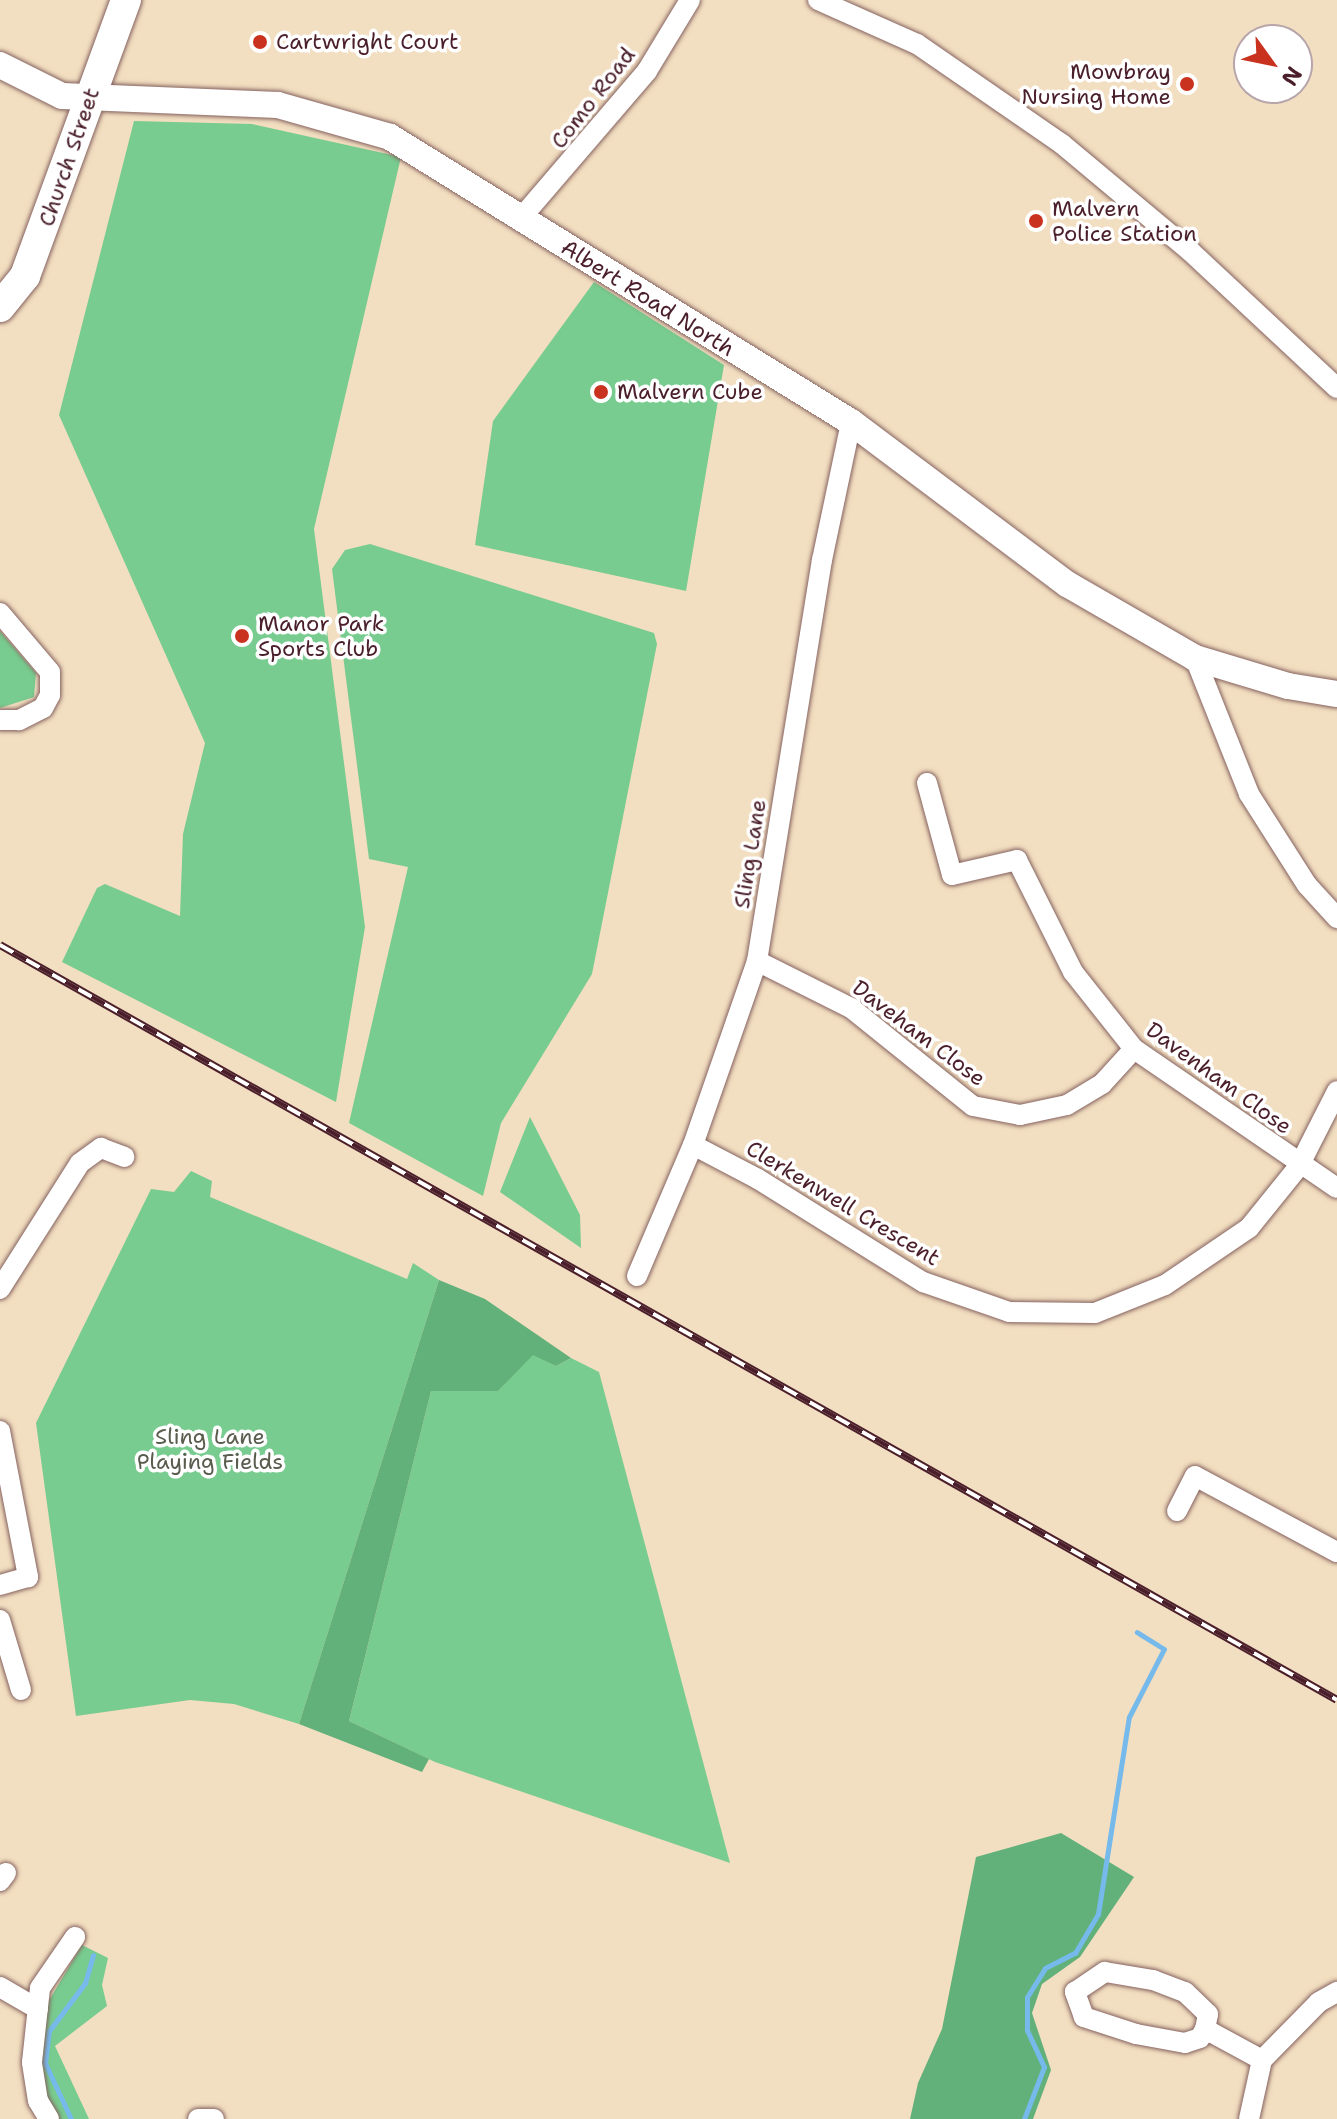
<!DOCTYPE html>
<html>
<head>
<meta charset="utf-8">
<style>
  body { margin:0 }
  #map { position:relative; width:1337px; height:2119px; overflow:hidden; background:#f2dec0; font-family:"Shantell Sans",sans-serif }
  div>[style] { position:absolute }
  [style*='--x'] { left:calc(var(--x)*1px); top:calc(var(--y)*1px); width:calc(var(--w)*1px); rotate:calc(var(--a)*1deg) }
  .green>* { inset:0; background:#78cc8f }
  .forest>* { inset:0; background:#62b07a }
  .stream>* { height:5px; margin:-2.5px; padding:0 2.5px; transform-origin:2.5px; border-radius:2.5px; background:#76baec }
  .roads { filter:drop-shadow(0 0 2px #85625f) drop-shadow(0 0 2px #85625f) }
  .minor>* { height:20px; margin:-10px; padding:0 10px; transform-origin:10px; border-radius:10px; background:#fff }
  .tertiary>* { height:26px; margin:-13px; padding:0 13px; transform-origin:13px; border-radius:13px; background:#fff }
  .secondary>* { height:30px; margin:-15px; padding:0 15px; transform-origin:15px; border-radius:15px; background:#fff }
  .rail>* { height:8px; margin-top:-4px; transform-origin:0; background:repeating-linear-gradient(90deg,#fff 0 15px,#4a1f2b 0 30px); box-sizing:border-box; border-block:2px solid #4a1f2b }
  .dots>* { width:22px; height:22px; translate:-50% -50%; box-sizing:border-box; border:4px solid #fff; border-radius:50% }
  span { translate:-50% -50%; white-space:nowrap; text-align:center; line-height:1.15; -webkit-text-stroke:7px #fff; paint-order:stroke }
  .poi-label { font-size:22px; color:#4a1f2b }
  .left { translate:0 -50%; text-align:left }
  .right { translate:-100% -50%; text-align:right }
  .street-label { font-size:22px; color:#4a1f2b }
  .park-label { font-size:22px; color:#5a5c4e }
  .north { position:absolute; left:1233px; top:24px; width:80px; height:80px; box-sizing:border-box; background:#fff; border:2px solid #b7a5aa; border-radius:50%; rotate:123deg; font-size:22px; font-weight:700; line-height:32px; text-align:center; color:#4a1f2b }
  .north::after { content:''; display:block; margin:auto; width:28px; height:36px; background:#c8321e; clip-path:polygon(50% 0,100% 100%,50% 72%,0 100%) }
</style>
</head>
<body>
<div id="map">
  <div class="green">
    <div style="clip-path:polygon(134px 121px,252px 124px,401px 157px,314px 529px,365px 927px,336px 1102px,62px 962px,97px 888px,105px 884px,180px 916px,183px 834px,205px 743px,59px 415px)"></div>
    <div style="clip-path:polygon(594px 282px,724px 365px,686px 591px,475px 545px,493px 421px)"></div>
    <div style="clip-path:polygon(370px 544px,654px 633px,657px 644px,592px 974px,501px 1123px,483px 1196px,349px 1123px,408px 867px,369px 859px,332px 569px,345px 550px)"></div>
    <div style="clip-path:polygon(0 631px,36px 673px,34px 697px,0 708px)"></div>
    <div style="clip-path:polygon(530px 1117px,580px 1215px,581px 1248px,500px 1192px)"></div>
    <div style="clip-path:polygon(191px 1171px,212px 1181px,210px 1197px,407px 1279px,413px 1263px,439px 1280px,299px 1724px,234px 1704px,190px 1700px,76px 1716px,36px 1423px,151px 1189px,174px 1192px)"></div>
    <div style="clip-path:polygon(533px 1354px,556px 1366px,571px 1358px,599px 1372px,730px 1863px,435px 1762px,349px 1721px,431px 1391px,498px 1391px)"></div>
    <div style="clip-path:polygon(82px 1945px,108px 1958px,102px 1985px,107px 2006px,55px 2046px,89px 2119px,58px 2119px,46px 2098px,38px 2049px,45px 2007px)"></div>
  </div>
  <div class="forest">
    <div style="clip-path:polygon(439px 1280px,485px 1299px,571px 1358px,556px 1366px,533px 1355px,498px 1391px,431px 1391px,349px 1721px,429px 1759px,422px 1772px,299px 1724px)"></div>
    <div style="clip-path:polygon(1061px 1833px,1134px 1877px,1080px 1957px,1042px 1984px,1032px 2013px,1051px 2070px,1033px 2119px,910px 2119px,918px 2083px,942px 2029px,976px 1857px)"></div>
  </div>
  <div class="stream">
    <div style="--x:71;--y:2119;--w:62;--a:-114.9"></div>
    <div style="--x:45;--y:2063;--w:32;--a:-83"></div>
    <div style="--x:49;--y:2031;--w:60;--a:-53.1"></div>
    <div style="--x:85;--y:1983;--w:29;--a:-74"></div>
    <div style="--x:1024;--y:2119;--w:56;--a:-69"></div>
    <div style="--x:1044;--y:2067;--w:41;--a:-114.7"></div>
    <div style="--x:1027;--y:2030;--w:33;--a:-90"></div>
    <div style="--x:1027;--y:1997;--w:34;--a:-58"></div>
    <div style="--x:1045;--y:1968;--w:34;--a:-27"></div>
    <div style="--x:1075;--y:1953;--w:45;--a:-59.5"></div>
    <div style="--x:1098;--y:1914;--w:199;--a:-81.1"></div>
    <div style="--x:1129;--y:1717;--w:76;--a:-62.8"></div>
    <div style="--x:1164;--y:1649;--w:32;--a:-148"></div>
  </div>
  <div class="roads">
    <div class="minor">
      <div style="--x:818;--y:0;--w:108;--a:24"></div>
      <div style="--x:917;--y:44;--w:176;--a:34.6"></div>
      <div style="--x:1062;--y:144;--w:167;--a:39.9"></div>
      <div style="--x:1190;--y:251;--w:201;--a:43"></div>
      <div style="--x:522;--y:217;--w:192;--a:-49.4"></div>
      <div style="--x:647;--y:71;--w:83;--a:-58.8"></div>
      <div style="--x:0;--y:613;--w:77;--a:49.7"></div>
      <div style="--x:50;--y:672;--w:23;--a:90"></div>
      <div style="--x:50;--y:695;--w:15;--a:118"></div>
      <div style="--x:43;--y:708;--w:27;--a:153"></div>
      <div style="--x:19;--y:720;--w:19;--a:180"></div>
      <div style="--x:1195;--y:658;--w:146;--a:68.3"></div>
      <div style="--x:1249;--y:794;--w:108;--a:57.5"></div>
      <div style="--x:1307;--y:885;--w:45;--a:47.7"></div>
      <div style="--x:927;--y:783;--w:95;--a:74.8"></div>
      <div style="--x:952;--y:875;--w:67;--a:-13"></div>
      <div style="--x:1017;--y:860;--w:125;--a:63.4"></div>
      <div style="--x:1073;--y:972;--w:98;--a:51.6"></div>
      <div style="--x:1134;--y:1049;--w:246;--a:34.4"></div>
      <div style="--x:757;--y:961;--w:105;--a:26.6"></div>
      <div style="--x:851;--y:1008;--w:156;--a:38.8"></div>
      <div style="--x:973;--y:1106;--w:48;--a:10.8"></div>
      <div style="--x:1020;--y:1115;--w:48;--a:-12"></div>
      <div style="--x:1067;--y:1105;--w:41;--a:-31"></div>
      <div style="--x:1102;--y:1084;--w:47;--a:-47.6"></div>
      <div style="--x:693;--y:1145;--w:73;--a:27.6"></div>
      <div style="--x:758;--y:1179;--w:195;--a:32"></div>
      <div style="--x:923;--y:1282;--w:91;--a:19.2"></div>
      <div style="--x:1009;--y:1312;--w:86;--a:0.7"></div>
      <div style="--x:1095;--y:1313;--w:75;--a:-21.8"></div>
      <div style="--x:1165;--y:1285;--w:102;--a:-34.2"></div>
      <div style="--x:1249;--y:1228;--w:80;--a:-51.1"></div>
      <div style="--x:1299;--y:1166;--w:84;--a:-63.1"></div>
      <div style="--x:637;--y:1276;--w:142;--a:-66.9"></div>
      <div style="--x:693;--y:1145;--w:195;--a:-70.8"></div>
      <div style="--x:757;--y:961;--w:406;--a:-80.8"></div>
      <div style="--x:822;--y:560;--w:141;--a:-78.1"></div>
      <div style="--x:0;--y:1289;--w:149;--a:-57.6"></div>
      <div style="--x:80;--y:1163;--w:26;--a:-36"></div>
      <div style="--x:101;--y:1148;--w:25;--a:21"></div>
      <div style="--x:0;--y:1431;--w:149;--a:79.1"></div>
      <div style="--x:28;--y:1577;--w:29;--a:164"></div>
      <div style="--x:1177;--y:1511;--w:39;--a:-63"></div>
      <div style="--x:1195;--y:1476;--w:161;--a:28.2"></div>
      <div style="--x:0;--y:1620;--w:73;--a:73.3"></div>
      <div style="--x:0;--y:1881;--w:10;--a:-53"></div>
      <div style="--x:0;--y:1987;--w:44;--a:30.1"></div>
      <div style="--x:1205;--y:2029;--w:10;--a:119"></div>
      <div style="--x:1200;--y:2038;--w:16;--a:162"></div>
      <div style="--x:1185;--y:2043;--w:50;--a:-169.6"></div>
      <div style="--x:1136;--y:2034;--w:55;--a:-161.9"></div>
      <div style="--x:1084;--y:2017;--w:27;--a:-110"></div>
      <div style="--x:1075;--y:1992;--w:36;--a:-34"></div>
      <div style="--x:1105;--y:1972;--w:49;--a:9.5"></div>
      <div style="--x:1153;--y:1980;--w:34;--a:21"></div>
      <div style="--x:1185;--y:1992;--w:32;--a:44"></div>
      <div style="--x:1208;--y:2014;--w:15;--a:101"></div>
      <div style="--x:1205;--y:2029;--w:65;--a:28.5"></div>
      <div style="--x:49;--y:2119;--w:21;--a:-121"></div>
      <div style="--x:38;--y:2101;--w:39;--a:-99"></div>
      <div style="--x:32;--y:2062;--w:74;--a:-83.8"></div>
      <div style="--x:40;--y:1988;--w:62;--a:-55.5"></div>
      <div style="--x:198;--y:2119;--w:16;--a:0"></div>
      <div style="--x:1249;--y:2119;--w:60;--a:-77.6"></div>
      <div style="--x:1262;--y:2060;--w:81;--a:-45.5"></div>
      <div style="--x:1319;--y:2002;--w:21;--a:-29"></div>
    </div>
    <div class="tertiary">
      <div style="--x:0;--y:65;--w:69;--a:26.6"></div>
      <div style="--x:62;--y:96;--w:216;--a:2.4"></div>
      <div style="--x:278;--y:105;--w:116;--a:15.9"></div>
      <div style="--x:390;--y:137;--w:542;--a:31.73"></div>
      <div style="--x:851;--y:422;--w:270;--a:36.9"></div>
      <div style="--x:1067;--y:584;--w:148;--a:30"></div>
      <div style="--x:1195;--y:658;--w:97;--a:16.8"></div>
      <div style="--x:1288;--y:686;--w:50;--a:9.3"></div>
    </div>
    <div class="secondary">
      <div style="--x:0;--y:307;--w:40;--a:-51"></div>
      <div style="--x:25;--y:276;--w:294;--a:-69.9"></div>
    </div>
  </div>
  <div class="rail">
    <div style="--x:0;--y:945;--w:1535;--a:29.45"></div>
  </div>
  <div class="dots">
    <div style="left:260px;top:42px;background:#c8321e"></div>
    <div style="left:1187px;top:84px;background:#c8321e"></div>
    <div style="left:1036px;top:221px;background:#c8321e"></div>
    <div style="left:601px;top:392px;background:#c8321e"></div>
    <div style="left:242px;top:636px;background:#c8321e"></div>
  </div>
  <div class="poi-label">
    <span class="left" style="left:276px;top:42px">Cartwright Court</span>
    <span class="right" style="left:1171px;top:84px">Mowbray<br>Nursing Home</span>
    <span class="left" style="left:1052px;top:221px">Malvern<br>Police Station</span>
    <span class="left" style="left:617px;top:392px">Malvern Cube</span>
    <span class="left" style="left:258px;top:636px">Manor Park<br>Sports Club</span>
  </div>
  <div class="street-label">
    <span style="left:593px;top:98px;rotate:-52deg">Como Road</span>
    <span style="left:69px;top:157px;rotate:-71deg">Church Street</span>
    <span style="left:648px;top:298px;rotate:32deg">Albert Road North</span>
    <span style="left:750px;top:854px;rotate:-81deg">Sling Lane</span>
    <span style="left:919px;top:1033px;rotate:37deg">Daveham Close</span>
    <span style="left:1219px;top:1078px;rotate:36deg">Davenham Close</span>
    <span style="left:843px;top:1203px;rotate:31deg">Clerkenwell Crescent</span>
  </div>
  <div class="park-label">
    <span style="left:210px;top:1449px">Sling Lane<br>Playing Fields</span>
  </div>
  <div class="north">N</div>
</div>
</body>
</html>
